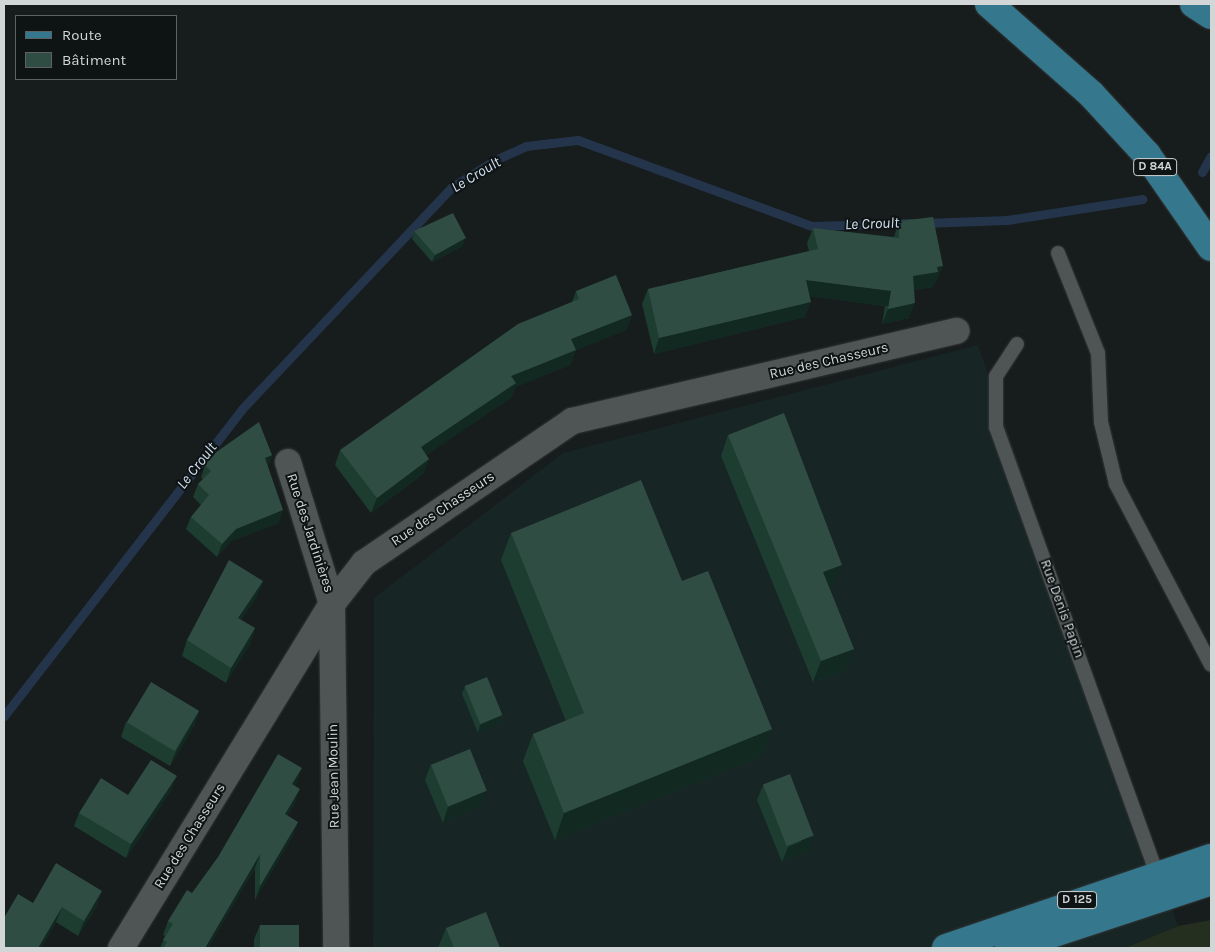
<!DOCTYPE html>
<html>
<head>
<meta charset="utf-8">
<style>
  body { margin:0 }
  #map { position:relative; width:1215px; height:952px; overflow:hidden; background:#171c1c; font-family:Karla,sans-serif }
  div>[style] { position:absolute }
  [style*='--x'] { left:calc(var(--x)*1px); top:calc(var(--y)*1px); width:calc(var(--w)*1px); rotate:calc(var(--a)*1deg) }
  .built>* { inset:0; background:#182525 }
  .green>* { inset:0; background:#252f20 }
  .stream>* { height:9px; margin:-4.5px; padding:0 4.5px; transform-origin:4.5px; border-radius:4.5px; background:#24344b }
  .roads { filter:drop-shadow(0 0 1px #323535) drop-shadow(0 0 1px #323535) }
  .lane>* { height:14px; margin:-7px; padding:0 7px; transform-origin:7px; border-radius:7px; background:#4f5555 }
  .street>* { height:26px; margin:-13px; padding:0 13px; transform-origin:13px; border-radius:13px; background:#4f5555 }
  .primary>* { height:28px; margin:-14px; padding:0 14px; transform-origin:14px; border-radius:14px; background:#35778d }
  .wall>* { inset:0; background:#1d3d31 }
  .shaded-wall>* { inset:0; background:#122921; transform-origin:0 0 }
  .building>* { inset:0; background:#304d43; transform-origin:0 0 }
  span { translate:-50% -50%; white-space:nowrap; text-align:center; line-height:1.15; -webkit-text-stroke:4px #0e1313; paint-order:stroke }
  .shield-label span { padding:1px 4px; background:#0e1313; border:1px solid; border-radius:4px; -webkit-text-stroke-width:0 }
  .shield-label { font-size:12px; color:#d3d6d6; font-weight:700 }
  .street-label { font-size:14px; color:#d3d6d6 }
  .water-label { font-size:15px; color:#d4e1f5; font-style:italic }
  .frame { position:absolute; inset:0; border:5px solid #d3d6d6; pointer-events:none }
  .legend { position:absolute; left:15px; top:15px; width:162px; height:65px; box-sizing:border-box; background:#0e1313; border:1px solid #5d6161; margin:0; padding:6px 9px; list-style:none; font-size:15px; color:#d3d6d6 }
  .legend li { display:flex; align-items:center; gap:10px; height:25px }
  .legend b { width:25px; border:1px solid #5d6161 }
</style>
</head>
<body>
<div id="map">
  <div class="built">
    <div style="clip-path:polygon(978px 345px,1178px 926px,1125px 948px,373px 948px,374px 598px,563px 453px)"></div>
  </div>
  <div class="green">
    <div style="clip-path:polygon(1211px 920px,1211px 948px,1125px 948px,1178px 926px)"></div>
  </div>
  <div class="stream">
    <div style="--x:1202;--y:172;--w:18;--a:-61"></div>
    <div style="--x:924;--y:223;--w:83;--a:-2.1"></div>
    <div style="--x:1007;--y:220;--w:137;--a:-8.8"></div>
    <div style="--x:4;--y:716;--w:387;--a:-52.2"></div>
    <div style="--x:241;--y:410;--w:307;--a:-46.6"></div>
    <div style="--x:452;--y:187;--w:51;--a:-32.1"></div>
    <div style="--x:495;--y:160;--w:34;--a:-24"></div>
    <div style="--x:526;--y:146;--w:52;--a:-6.6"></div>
    <div style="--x:578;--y:140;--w:249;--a:20.2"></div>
    <div style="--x:812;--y:226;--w:99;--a:-1.7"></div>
  </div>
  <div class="roads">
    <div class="lane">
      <div style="--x:1058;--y:253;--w:108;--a:68.2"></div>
      <div style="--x:1098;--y:353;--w:69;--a:87.5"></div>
      <div style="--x:1101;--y:422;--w:64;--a:76.4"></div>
      <div style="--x:1116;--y:484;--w:204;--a:62.3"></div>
      <div style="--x:1017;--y:344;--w:38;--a:123"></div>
      <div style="--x:996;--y:376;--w:51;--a:90"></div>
      <div style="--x:996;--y:427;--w:476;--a:70.2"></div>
    </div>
    <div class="street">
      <div style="--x:288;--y:462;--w:149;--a:72.8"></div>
      <div style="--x:332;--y:604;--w:344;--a:89.3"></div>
      <div style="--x:121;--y:948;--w:404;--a:-58.5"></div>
      <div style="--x:332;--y:604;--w:52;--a:-52"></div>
      <div style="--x:364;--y:563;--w:252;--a:-34.3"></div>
      <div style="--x:572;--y:421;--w:395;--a:-13.2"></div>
    </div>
    <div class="primary">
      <div style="--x:989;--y:4;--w:136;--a:41.4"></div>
      <div style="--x:1091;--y:94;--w:83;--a:47.4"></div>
      <div style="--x:1147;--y:155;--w:112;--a:55.2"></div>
      <div style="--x:1194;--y:4;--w:20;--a:33"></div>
      <div style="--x:946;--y:948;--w:280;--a:-18.8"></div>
      <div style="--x:1009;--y:948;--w:213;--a:-18.3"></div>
    </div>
  </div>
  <div class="wall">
    <div style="clip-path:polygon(899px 221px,937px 281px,935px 282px,933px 287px,914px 290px,909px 318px,882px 324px,885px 306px,809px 296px,805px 317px,654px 354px,642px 304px,648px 289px,809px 251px,807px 243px,813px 228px,894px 237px)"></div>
    <div style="clip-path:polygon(414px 231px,463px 246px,432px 262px,412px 239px)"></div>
    <div style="clip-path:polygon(576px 291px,632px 315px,626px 330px,576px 350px,570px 365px,515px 387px,511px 398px,426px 455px,429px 459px,423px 474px,371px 513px,335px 465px,340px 450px,572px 302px)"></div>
    <div style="clip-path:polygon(728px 435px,834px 586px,829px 588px,854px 649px,846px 670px,813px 682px,721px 456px)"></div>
    <div style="clip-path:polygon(272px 455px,268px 466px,279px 523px,231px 541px,217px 557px,186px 529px,191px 517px,201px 505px,193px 497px,198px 484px,203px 479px,201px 478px,205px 465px)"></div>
    <div style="clip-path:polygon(511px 533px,682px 581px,772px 729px,762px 756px,555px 840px,523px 761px,533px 734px,566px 721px,501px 560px)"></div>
    <div style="clip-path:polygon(263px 581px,257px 596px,241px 620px,255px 628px,250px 644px,226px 683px,182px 656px,187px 640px)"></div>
    <div style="clip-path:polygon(465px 686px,502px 715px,500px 723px,478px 733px,462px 694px)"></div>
    <div style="clip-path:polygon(199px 711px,194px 726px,170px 766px,121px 737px,126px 722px)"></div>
    <div style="clip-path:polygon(431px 764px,481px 806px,443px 823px,425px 780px)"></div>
    <div style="clip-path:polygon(297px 783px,295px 785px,295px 803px,287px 816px,298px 822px,292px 837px,255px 900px,255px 868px,208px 948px,160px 948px,165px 936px,163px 935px,168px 921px,192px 893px)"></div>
    <div style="clip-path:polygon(763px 785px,809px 851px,782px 862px,757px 800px)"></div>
    <div style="clip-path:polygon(172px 789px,126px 858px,74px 826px,79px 813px,128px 795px)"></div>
    <div style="clip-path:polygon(33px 903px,97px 906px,78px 936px,56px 922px,41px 948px,4px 948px)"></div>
    <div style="clip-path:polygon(260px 925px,300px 948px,254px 948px,254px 939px)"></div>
    <div style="clip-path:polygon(446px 928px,500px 948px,438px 948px)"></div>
  </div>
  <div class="shaded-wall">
    <div style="clip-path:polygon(466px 238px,463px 246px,432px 262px,435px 255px)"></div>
    <div style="clip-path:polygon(943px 266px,937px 281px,935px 282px,933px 287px,907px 291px,913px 276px,937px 267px)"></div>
    <div style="left:806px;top:280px;width:86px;height:16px;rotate:7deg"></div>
    <div style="clip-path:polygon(811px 302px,805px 317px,654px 354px,659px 338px)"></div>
    <div style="clip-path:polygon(915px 303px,909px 318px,882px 324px,888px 309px)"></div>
    <div style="clip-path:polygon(632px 315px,626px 330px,566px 354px,571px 339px)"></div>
    <div style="clip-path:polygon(576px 350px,570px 365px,515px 387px,511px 398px,415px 463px,421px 447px,511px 376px)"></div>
    <div style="clip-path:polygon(272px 455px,267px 468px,265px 458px)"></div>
    <div style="clip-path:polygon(429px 459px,423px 474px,371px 513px,377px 498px)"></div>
    <div style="clip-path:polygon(283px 510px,279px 523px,231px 541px,217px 557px,222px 544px,236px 529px)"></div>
    <div style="clip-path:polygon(842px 565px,834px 586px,815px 593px,823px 572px)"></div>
    <div style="clip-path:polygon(263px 581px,257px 596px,233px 634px,238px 618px)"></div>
    <div style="clip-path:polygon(255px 628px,250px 644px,226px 683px,231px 668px)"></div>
    <div style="clip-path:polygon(854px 649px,846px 670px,813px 682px,821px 661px)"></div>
    <div style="clip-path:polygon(199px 711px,194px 726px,170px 766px,176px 751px)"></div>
    <div style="clip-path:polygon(502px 715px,500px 723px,478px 733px,480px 725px)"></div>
    <div style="clip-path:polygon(772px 729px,762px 756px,555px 840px,564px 813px)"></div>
    <div style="clip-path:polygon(302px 768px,297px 783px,287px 798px,292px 784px)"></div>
    <div style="clip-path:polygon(177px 776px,172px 789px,126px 858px,131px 844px)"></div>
    <div style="clip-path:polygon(300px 789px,295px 803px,279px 828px,285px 814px)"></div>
    <div style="clip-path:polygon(487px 791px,481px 806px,443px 823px,448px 807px)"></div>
    <div style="clip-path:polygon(298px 822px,292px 837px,255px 900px,260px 886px)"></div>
    <div style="clip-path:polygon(814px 836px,809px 851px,782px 862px,788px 847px)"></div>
    <div style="clip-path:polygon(260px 854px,255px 868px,208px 948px,205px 948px)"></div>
    <div style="clip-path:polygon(102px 891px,97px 906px,78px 936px,84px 921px)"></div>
    <div style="clip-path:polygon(62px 907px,56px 922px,41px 948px,38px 948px)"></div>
  </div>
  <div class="building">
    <div style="clip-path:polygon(453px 213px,466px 238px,435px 255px,414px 231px)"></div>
    <div style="clip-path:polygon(933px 217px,943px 266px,937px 267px,938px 272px,913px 276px,915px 303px,888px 309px,891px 291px,806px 280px,811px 302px,659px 338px,648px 289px,818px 249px,813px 228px,899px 238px,899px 221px)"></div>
    <div style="clip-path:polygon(616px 275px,632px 315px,571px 339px,576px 350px,511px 376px,516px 383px,421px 447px,429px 459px,377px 498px,340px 450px,518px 324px,579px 299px,576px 291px)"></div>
    <div style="clip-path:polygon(784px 413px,842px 565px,823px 572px,854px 649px,821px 661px,728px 435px)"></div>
    <div style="clip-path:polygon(259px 422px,272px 455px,265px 458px,283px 510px,236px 529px,222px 544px,191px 517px,209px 495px,198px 484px,211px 471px,205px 465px,215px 453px)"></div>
    <div style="clip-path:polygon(641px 480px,682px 581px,708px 571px,772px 729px,564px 813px,533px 734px,584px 713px,511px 533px)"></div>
    <div style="clip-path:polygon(229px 560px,263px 581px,238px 618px,255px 628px,231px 668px,187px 640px)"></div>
    <div style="left:487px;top:677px;width:41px;height:24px;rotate:68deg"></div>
    <div style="left:151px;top:682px;width:56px;height:47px;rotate:31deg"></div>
    <div style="left:470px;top:749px;width:45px;height:42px;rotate:68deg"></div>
    <div style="clip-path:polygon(278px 754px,302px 768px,292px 784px,300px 789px,285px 814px,298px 822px,260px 886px,260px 854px,205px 948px,163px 948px,167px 942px,163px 940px,173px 924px,168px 921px,187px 890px,192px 893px,218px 857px)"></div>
    <div style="clip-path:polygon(151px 760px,177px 776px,131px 844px,79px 813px,101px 778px,128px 795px)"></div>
    <div style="left:790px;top:774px;width:66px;height:29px;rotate:69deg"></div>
    <div style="clip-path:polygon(56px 863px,102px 891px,84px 921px,62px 907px,38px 948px,4px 948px,4px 918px,18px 894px,33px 903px)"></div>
    <div style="clip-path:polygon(486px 912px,500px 948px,454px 948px,446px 928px)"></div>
    <div style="left:260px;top:925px;width:39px;height:23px"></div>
  </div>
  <div class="shield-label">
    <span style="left:1155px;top:167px">D 84A</span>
    <span style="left:1077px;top:900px">D 125</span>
  </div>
  <div class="street-label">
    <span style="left:829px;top:361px;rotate:-13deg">Rue des Chasseurs</span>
    <span style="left:443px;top:509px;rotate:-34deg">Rue des Chasseurs</span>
    <span style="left:310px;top:533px;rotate:72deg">Rue des Jardinières</span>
    <span style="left:1062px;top:609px;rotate:70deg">Rue Denis Papin</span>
    <span style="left:334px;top:776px;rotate:-91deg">Rue Jean Moulin</span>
    <span style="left:190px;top:836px;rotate:-58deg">Rue des Chasseurs</span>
  </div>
  <div class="water-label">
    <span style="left:476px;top:175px;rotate:-31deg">Le Croult</span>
    <span style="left:872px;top:224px;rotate:-2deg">Le Croult</span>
    <span style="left:197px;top:466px;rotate:-52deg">Le Croult</span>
  </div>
  <div class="frame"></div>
  <ul class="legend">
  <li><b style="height:6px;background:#35778d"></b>Route</li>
  <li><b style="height:14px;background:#304d43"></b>Bâtiment</li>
  </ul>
</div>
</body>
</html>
